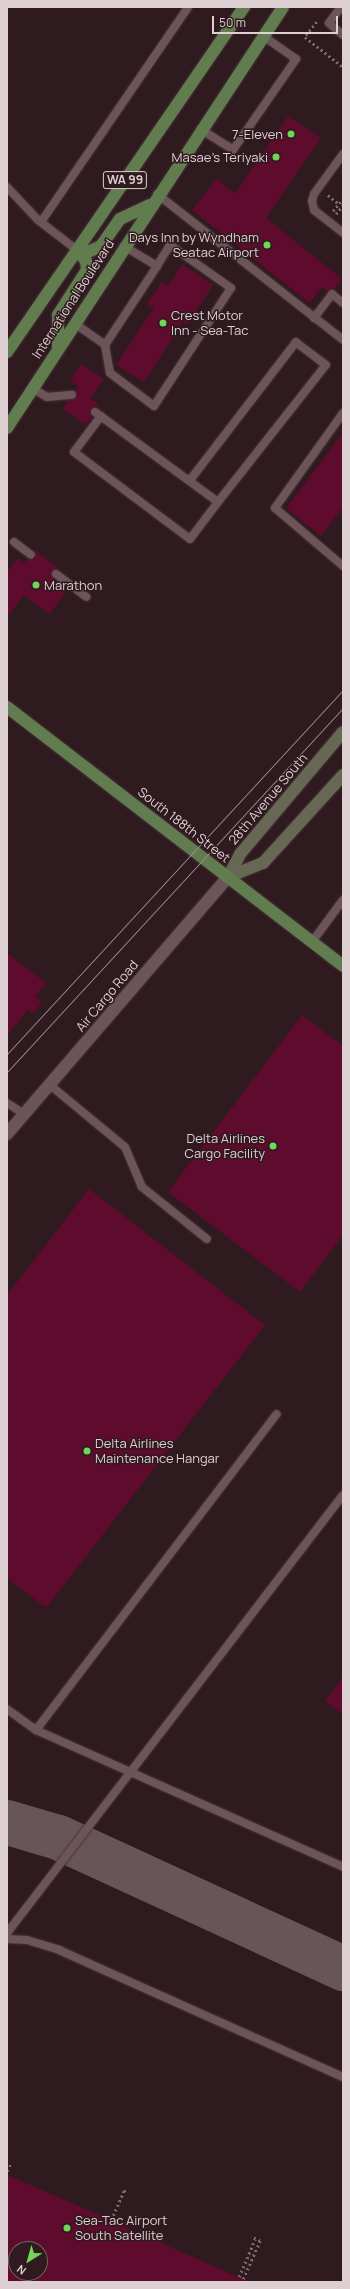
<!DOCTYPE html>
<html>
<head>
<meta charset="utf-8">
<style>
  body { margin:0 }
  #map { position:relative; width:350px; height:2289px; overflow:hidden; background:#2f1a1f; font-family:Manrope,sans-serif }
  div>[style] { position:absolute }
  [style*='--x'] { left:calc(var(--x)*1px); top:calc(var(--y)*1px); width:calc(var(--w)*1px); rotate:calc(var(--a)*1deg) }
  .taxiway>* { height:45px; margin:-22.5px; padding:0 22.5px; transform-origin:22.5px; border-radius:22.5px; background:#68555a }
  .building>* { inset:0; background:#5f0b2d }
  .path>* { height:2.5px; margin-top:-1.25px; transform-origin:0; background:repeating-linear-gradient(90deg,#7e6c70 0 2px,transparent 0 5px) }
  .roads { filter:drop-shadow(0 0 1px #463539) drop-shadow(0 0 1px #463539) }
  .service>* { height:8px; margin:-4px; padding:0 4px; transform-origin:4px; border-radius:4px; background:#6c5459 }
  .tertiary>* { height:12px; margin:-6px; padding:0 6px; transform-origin:6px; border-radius:6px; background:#6c5459 }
  .secondary>* { height:12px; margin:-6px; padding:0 6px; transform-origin:6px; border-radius:6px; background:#676854 }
  .primary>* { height:12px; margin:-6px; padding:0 6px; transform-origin:6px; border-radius:6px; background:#617c4e }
  .tram>* { height:1px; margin:-0.5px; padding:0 0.5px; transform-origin:0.5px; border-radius:0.5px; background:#a19094 }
  .dots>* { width:11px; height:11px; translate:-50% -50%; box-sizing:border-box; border:2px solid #2f1a1f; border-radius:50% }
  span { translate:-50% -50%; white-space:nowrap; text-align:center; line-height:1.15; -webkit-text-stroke:3px #2f1a1f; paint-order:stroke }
  .shield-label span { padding:1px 3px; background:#2f1a1f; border:1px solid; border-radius:3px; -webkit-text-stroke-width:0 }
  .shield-label { font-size:12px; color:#decfd2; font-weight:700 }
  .poi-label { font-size:13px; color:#decfd2 }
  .right { translate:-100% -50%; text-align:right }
  .left { translate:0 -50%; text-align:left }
  .street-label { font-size:13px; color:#decfd2 }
  .frame { position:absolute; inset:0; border:8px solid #decfd2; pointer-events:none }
  .north { position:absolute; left:8px; top:2241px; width:40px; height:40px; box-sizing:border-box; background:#2f1a1f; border:1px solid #756267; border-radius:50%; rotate:217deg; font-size:11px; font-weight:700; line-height:16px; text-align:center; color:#decfd2 }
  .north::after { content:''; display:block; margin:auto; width:14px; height:18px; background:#77d259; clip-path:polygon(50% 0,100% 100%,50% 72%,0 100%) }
  .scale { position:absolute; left:212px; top:16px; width:126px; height:18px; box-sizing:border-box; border:2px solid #decfd2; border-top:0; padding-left:5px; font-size:12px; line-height:14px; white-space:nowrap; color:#decfd2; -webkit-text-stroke:3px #2f1a1f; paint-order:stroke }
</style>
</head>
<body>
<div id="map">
  <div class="taxiway">
    <div style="--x:7;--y:1822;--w:53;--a:16.4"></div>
    <div style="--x:58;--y:1837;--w:314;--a:24.7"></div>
  </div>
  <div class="building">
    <div style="clip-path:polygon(288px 116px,321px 138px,266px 218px,342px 279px,334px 289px,327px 291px,322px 287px,309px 303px,192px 210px,217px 179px,235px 194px)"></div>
    <div style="clip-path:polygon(182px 264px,213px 285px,187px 325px,183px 322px,144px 382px,116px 365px,154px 308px,147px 304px,162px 282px,168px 286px)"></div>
    <div style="clip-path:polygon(81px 364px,104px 379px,90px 398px,100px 405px,90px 409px,92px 416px,86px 425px,63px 409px,68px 401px,77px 397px,75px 391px,78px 386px,70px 380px)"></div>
    <div style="clip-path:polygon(343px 433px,343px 507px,321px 536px,286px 508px)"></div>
    <div style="clip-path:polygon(35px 550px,59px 569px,54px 569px,51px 576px,65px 590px,65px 594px,49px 614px,24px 595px,7px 617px,7px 572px,18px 558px,24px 563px,28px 559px,35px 559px)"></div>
    <div style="clip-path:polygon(7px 953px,46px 983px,35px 997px,42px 1002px,33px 1014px,27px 1010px,7px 1036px)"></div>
    <div style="clip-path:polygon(302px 1015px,343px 1046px,343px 1235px,300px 1292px,168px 1192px)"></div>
    <div style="clip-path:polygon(89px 1189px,265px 1325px,46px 1608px,7px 1578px,7px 1295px)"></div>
    <div style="clip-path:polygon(343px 1677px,343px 1714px,325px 1701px)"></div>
    <div style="clip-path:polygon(evenodd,7px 2175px,88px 2210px,249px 2282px,7px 2282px,7px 2175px,16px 2249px,40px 2249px,40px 2273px,16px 2273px,16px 2249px)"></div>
  </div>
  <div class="path">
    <div style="--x:317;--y:22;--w:19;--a:129"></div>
    <div style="--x:305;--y:37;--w:48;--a:38.3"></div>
    <div style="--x:328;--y:195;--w:14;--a:39"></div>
    <div style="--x:333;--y:211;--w:16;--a:-50"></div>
    <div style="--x:336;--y:214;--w:11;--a:-52"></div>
    <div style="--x:7;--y:2171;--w:9;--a:-63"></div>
    <div style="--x:111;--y:2220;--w:32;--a:-66"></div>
    <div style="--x:124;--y:2191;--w:2;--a:0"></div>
    <div style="--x:239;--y:2277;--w:41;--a:-67.2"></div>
    <div style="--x:243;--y:2279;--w:42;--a:-65.9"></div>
    <div style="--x:260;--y:2241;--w:10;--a:-156"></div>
  </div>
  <div class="roads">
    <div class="service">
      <div style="--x:341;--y:7;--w:20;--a:127"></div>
      <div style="--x:329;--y:23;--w:18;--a:41"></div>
      <div style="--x:200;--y:129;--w:39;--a:32"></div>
      <div style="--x:233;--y:150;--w:111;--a:-55.3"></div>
      <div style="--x:296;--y:59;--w:40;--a:-145.1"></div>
      <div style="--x:343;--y:154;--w:49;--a:125.9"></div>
      <div style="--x:314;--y:194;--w:7;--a:106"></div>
      <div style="--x:312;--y:201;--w:9;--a:77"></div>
      <div style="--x:314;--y:210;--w:37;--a:38"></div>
      <div style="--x:7;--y:187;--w:45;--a:46.8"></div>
      <div style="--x:38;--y:220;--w:49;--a:37.6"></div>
      <div style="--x:157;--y:194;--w:236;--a:38.1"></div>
      <div style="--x:41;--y:222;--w:260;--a:-55.6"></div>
      <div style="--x:314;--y:318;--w:30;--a:-53"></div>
      <div style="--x:332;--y:294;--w:14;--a:39"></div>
      <div style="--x:74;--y:323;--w:38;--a:35"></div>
      <div style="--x:105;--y:345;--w:95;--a:-56.6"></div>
      <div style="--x:157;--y:266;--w:39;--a:-149"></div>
      <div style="--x:105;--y:345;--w:28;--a:80"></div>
      <div style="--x:110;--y:373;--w:55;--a:36.9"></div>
      <div style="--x:154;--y:406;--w:141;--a:-56.9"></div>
      <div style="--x:231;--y:288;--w:75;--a:-144.8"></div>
      <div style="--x:170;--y:245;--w:25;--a:122"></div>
      <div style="--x:32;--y:388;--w:17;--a:31"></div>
      <div style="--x:47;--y:397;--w:25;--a:-5"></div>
      <div style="--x:95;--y:412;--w:152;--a:36.2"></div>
      <div style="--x:218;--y:502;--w:174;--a:-51.8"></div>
      <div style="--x:326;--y:365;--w:38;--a:-143"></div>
      <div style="--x:296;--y:342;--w:174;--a:127.5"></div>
      <div style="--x:343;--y:413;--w:117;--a:125.6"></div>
      <div style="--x:275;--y:508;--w:89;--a:40.5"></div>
      <div style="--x:101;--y:416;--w:45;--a:126.9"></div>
      <div style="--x:74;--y:452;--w:145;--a:36.9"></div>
      <div style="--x:190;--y:539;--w:46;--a:-52.9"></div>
      <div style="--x:14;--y:542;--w:21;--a:37"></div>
      <div style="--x:56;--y:574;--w:38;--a:37"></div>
      <div style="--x:312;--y:942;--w:52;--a:-53.6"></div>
      <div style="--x:50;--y:1085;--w:97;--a:39.6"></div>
      <div style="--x:125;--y:1147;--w:43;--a:67"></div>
      <div style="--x:142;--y:1187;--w:83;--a:38.7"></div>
      <div style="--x:7;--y:1103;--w:20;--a:33"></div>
      <div style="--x:7;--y:1709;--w:36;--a:36"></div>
      <div style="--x:36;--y:1730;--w:336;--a:24"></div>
      <div style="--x:36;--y:1730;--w:397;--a:-52.7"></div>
      <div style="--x:7;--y:1933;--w:552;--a:-52.51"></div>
      <div style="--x:7;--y:1939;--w:20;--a:3"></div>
      <div style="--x:27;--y:1940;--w:34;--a:17"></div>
      <div style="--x:59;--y:1950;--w:311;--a:24.1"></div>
    </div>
    <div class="tertiary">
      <div style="--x:7;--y:1134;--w:339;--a:-49.3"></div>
    </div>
    <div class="secondary">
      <div style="--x:228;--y:877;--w:27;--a:-62"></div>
      <div style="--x:241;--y:853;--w:158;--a:-49.9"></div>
      <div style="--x:228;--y:877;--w:38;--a:-22"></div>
      <div style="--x:263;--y:863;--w:119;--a:-47.7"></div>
    </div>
    <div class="primary">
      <div style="--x:77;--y:250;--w:11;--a:10"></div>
      <div style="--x:88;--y:252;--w:14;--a:-25"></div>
      <div style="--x:101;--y:246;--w:33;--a:-55"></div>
      <div style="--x:120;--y:219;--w:33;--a:-25"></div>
      <div style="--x:58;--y:349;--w:34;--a:-90"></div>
      <div style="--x:58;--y:315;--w:54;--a:-57.2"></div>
      <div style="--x:87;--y:270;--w:9;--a:-96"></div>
      <div style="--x:86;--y:261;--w:14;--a:-129"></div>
      <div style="--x:7;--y:352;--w:419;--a:-55.5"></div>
      <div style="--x:7;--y:428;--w:503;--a:-56.75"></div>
      <div style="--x:7;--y:707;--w:424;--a:37.6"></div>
    </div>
  </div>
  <div class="tram">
    <div style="--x:7;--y:1054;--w:495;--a:-47.3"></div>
    <div style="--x:7;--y:1072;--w:495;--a:-47.3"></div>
  </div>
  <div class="dots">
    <div style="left:291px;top:134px;background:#77d259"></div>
    <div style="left:276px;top:157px;background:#77d259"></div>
    <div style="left:267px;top:245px;background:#77d259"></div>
    <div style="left:163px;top:323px;background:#77d259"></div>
    <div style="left:36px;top:585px;background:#77d259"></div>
    <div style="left:273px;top:1146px;background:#77d259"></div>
    <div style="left:87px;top:1451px;background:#77d259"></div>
    <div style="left:67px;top:2228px;background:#77d259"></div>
  </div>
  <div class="shield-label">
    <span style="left:125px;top:180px">WA 99</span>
  </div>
  <div class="poi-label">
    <span class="right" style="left:283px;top:134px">7-Eleven</span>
    <span class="right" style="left:268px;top:157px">Masae's Teriyaki</span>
    <span class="right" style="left:259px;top:245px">Days Inn by Wyndham<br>Seatac Airport</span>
    <span class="left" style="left:171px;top:323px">Crest Motor<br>Inn - Sea-Tac</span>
    <span class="left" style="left:44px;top:585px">Marathon</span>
    <span class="right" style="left:265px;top:1146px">Delta Airlines<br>Cargo Facility</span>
    <span class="left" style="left:95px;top:1451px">Delta Airlines<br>Maintenance Hangar</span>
    <span class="left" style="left:75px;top:2228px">Sea-Tac Airport<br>South Satellite</span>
  </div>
  <div class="street-label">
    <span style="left:73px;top:299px;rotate:-57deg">International Boulevard</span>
    <span style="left:268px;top:799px;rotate:-50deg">28th Avenue South</span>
    <span style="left:184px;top:825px;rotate:38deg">South 188th Street</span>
    <span style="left:107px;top:996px;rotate:-50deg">Air Cargo Road</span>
  </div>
  <div class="frame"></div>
  <div class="north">N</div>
  <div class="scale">50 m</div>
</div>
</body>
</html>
